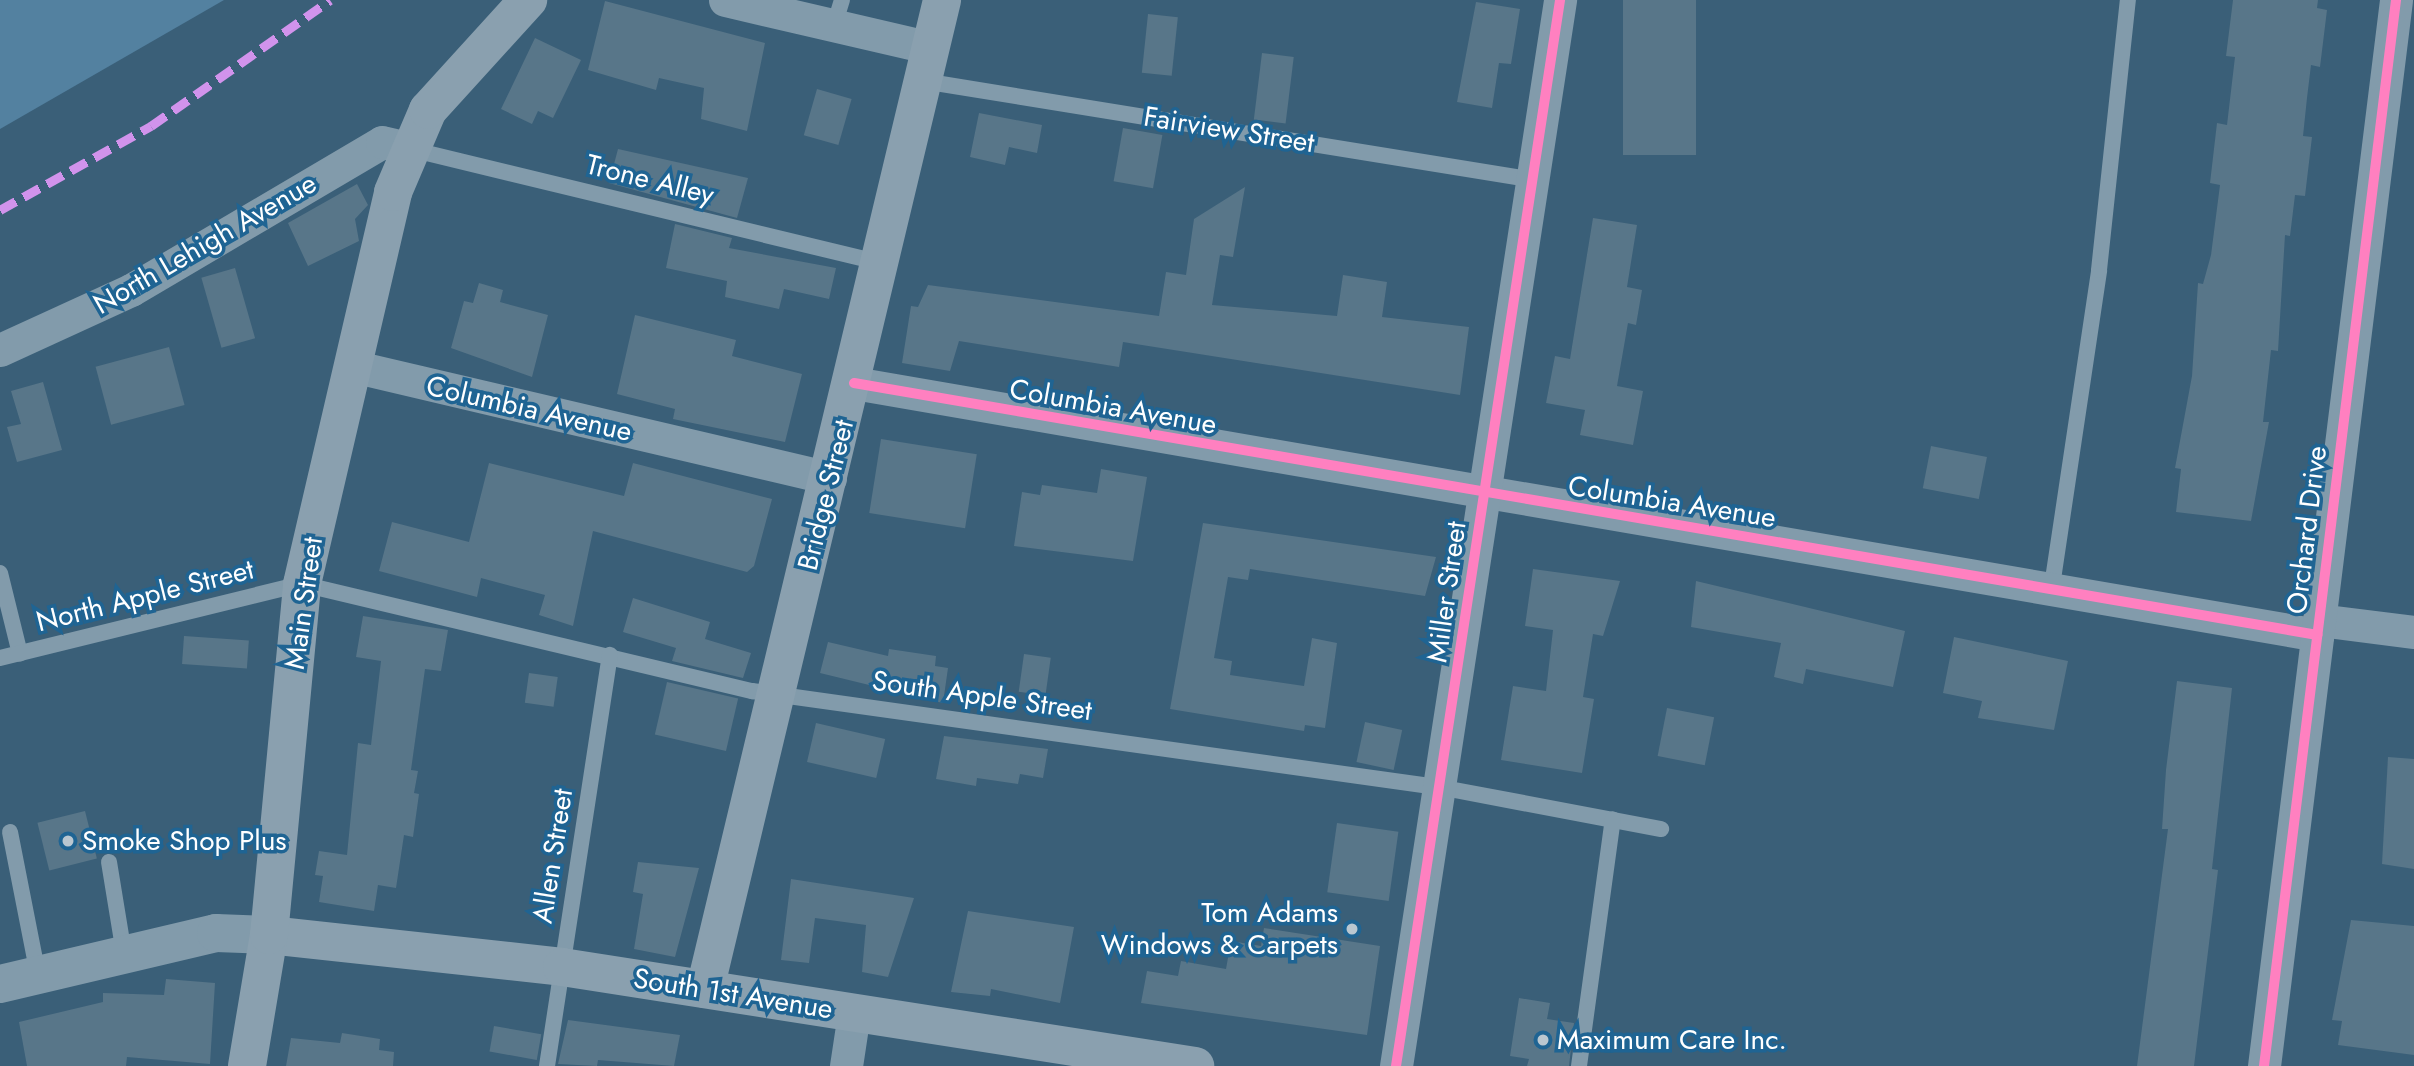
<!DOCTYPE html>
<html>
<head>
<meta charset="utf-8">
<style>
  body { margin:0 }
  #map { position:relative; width:2414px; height:1066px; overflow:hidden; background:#3a5f78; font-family:Jost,sans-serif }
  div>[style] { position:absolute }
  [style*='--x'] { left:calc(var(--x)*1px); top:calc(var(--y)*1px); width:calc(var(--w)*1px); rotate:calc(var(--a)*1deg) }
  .water>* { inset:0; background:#5381a0 }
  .building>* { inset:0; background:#587689; transform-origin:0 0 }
  .service>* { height:16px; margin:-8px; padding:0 8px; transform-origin:8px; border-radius:8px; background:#829bab }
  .minor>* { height:33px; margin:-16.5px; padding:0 16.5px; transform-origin:16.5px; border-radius:16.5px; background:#829bab }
  .tertiary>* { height:38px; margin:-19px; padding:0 19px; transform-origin:19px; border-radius:19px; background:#829bab }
  .secondary>* { height:38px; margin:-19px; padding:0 19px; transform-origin:19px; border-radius:19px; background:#8aa0af }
  .quiet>* { height:9px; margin-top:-4.5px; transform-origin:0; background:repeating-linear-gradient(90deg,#d193ec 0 18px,transparent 0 27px) }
  .cycleway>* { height:10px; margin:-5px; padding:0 5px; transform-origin:5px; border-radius:5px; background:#ff80c0 }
  .dots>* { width:19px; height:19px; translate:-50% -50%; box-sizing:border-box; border:4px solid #1f6493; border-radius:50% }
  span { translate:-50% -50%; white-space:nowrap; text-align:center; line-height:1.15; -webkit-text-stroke:7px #1f6493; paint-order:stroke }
  .street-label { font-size:28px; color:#fff }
  .poi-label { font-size:28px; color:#fff }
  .left { translate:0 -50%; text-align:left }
  .right { translate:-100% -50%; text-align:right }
</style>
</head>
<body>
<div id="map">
  <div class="water">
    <div style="clip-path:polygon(0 0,224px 0,0 129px)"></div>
  </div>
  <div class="building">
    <div style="left:1623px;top:0;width:73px;height:155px"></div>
    <div style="clip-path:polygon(2233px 0,2318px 0,2317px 8px,2327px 10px,2320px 67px,2311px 65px,2307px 98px,2303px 136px,2312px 137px,2305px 196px,2295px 195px,2290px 236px,2285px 235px,2278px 351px,2271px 350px,2263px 422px,2269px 422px,2251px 521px,2176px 512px,2181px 469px,2175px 468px,2192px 376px,2198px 283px,2203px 284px,2211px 255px,2220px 185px,2210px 183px,2217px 123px,2227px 125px,2235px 57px,2226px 56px)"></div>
    <div style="clip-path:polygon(605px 1px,765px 43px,747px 131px,701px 119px,704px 88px,659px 78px,656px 90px,588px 70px)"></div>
    <div style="clip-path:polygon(1476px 2px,1520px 9px,1511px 64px,1499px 63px,1492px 108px,1457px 102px)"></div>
    <div style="left:1148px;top:14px;width:30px;height:59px;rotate:6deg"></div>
    <div style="clip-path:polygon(535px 38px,581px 60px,553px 118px,538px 111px,532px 124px,501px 109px)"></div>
    <div style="left:1262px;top:53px;width:32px;height:67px;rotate:7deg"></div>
    <div style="left:817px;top:89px;width:36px;height:48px;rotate:16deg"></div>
    <div style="clip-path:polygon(979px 113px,1042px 125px,1037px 153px,1009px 147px,1005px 165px,970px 157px)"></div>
    <div style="left:1123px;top:128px;width:40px;height:54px;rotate:10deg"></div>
    <div style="clip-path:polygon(618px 149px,748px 178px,737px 218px,609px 183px)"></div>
    <div style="clip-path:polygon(357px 184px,368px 205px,355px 219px,359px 241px,308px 266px,288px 223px)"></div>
    <div style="clip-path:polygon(1245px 187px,1233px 257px,1220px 255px,1212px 305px,1337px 316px,1343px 275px,1387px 282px,1382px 317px,1469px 327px,1460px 395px,1123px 342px,1119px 367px,959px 341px,950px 371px,902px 363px,911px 306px,918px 307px,928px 285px,1159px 316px,1166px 272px,1186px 275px,1194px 219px)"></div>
    <div style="clip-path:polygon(1593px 218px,1637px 225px,1627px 287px,1642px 290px,1636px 325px,1628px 323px,1617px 386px,1643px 391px,1633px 445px,1580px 435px,1585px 410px,1546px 403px,1555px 356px,1570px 359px)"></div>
    <div style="clip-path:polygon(675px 224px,732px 238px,729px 248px,836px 268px,829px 299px,784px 289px,779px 309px,725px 297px,727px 281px,666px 268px)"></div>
    <div style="left:235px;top:268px;width:73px;height:35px;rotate:74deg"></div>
    <div style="clip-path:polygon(479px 283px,503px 290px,500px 302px,548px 315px,532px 377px,451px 348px,464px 301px,473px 303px)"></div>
    <div style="clip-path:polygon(635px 315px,736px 340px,732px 356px,802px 374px,785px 442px,673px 419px,675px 409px,617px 394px)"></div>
    <div style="left:169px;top:347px;width:60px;height:76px;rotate:75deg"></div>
    <div style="clip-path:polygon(43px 382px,62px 450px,17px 462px,7px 427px,21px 424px,11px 391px)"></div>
    <div style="left:881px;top:439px;width:97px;height:75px;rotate:9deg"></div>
    <div style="left:1931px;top:446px;width:57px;height:43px;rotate:11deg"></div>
    <div style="clip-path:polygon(489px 463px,624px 496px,633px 463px,772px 499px,754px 566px,747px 572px,593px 531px,573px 626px,539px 615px,545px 595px,481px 578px,477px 597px,379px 571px,392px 522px,469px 542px)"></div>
    <div style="clip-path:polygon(1101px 469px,1147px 477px,1133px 561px,1014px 546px,1022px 492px,1040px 495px,1042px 485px,1097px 493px)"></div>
    <div style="clip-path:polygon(1203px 523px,1436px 557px,1425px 596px,1250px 569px,1248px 580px,1228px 577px,1214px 658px,1232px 661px,1230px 675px,1304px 686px,1312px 638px,1337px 643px,1325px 728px,1305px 725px,1304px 731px,1170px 709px)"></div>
    <div style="clip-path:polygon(1533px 569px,1620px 581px,1603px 636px,1593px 634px,1583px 697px,1594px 699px,1582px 773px,1501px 760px,1513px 686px,1546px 691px,1553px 630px,1525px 626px)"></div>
    <div style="clip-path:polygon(1696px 581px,1905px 631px,1893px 687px,1806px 669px,1803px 684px,1774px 677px,1781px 643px,1691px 627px)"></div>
    <div style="clip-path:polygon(633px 598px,710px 622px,705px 639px,751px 653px,743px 678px,672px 661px,676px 648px,623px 632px)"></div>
    <div style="clip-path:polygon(363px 616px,448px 630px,441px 671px,425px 669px,411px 770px,418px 771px,414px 793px,419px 794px,413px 837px,404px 835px,396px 888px,378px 885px,374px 911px,319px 902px,323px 876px,315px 875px,319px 851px,347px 855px,358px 743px,371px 745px,381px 661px,356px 657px)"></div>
    <div style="left:184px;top:636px;width:65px;height:28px;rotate:4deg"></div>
    <div style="clip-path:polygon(1954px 637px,2068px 661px,2054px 730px,1978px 718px,1982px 701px,1943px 693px)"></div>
    <div style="clip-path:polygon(828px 642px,888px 656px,889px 649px,936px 656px,935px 666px,948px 668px,943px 703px,820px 673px)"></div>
    <div style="left:1024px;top:654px;width:27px;height:38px;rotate:8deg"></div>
    <div style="left:529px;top:673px;width:29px;height:30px;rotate:8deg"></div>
    <div style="clip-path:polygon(2177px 681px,2232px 688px,2212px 869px,2218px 870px,2194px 1066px,2137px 1066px,2168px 829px,2162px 829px,2166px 770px)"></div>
    <div style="left:667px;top:682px;width:73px;height:54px;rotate:13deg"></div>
    <div style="left:1667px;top:708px;width:48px;height:49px;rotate:11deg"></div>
    <div style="left:1365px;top:722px;width:38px;height:41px;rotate:12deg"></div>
    <div style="left:816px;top:723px;width:71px;height:40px;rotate:13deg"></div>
    <div style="clip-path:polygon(944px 736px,1048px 749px,1043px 778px,1020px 774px,1018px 784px,977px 778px,976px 786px,936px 779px)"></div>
    <div style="clip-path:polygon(2388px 757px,2414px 759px,2414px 869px,2382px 864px)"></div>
    <div style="left:85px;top:811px;width:49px;height:49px;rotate:76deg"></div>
    <div style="left:1337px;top:823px;width:62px;height:70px;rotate:8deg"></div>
    <div style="clip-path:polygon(638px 862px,699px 868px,675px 957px,634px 949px,643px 894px,633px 892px)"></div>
    <div style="clip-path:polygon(791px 879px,914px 898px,888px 977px,862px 972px,866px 925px,815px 918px,809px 963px,781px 960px)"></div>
    <div style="clip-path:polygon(968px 911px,1074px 927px,1060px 1003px,991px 989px,990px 996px,951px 992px)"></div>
    <div style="clip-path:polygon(2351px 920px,2414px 926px,2414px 1055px,2338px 1045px,2342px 1021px,2332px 1020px)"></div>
    <div style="clip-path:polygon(1264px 928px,1380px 946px,1367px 1035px,1141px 1003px,1147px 971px,1178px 976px,1181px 961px,1226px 969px,1231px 941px,1261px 946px)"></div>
    <div style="clip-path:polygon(166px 979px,215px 983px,210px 1064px,127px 1057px,126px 1066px,27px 1066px,19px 1022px,103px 1002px,103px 993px,164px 995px)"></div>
    <div style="clip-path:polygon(1519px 998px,1550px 1003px,1547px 1019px,1574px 1023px,1569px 1066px,1527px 1066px,1529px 1059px,1510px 1056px)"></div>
    <div style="clip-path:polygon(568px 1020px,680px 1035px,674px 1066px,598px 1060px,597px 1066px,558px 1064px)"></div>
    <div style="left:494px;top:1026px;width:48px;height:26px;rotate:10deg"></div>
    <div style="clip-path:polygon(342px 1033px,380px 1039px,379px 1050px,394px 1052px,393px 1066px,286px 1066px,291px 1038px,340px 1043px)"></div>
  </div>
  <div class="service">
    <div style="--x:834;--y:26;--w:27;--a:-73"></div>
    <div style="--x:923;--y:81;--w:619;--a:9.2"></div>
    <div style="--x:410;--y:149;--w:484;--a:13.6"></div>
    <div style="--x:0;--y:573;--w:83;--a:76.1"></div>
    <div style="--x:2052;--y:586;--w:319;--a:-81.5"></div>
    <div style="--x:2099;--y:270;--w:272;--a:-83.9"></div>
    <div style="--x:0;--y:658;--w:311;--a:-13.8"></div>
    <div style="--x:302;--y:584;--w:463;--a:13.4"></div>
    <div style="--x:752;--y:691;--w:699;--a:7.98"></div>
    <div style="--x:1444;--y:788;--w:221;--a:10.7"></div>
    <div style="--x:10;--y:832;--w:146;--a:78.9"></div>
    <div style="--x:109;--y:862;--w:93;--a:80.7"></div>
    <div style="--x:547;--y:1066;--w:416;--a:-81.3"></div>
    <div style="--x:1579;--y:1066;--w:249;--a:-82.2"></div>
  </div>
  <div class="minor">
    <div style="--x:725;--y:0;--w:212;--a:13.1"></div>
    <div style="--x:0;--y:350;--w:144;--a:-24.6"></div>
    <div style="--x:131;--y:290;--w:291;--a:-30.5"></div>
    <div style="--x:382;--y:142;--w:27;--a:13"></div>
    <div style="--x:352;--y:366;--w:491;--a:13.2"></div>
    <div style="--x:854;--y:383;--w:1485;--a:9.77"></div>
    <div style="--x:2319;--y:620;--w:96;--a:7.2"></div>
    <div style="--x:846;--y:1066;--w:54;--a:-81.4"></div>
    <div style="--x:1396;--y:1066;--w:1079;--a:-81.25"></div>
    <div style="--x:2264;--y:1066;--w:1074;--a:-82.94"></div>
  </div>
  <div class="tertiary">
    <div style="--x:0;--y:984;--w:222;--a:-13.3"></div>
    <div style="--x:216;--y:933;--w:53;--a:2.2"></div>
  </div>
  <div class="secondary">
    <div style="--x:269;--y:935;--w:295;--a:6.2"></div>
    <div style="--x:562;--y:967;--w:641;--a:8.89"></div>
    <div style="--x:705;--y:989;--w:1017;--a:-76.52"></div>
    <div style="--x:247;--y:1066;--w:133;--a:-80.5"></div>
    <div style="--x:269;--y:935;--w:353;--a:-84.6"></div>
    <div style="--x:302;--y:584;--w:402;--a:-76.9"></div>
    <div style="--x:393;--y:192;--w:89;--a:-66.9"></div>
    <div style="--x:428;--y:110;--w:149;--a:-47.7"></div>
  </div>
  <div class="quiet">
    <div style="--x:0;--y:210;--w:173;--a:-29.1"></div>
    <div style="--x:151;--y:126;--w:219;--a:-35.1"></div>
  </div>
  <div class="cycleway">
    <div style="--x:854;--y:383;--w:1485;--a:9.77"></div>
    <div style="--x:1396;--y:1066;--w:1079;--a:-81.25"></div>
    <div style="--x:2264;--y:1066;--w:1074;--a:-82.94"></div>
  </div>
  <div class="dots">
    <div style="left:68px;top:841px;background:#bac7d0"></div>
    <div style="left:1352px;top:929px;background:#bac7d0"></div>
    <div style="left:1543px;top:1040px;background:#bac7d0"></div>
  </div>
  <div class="street-label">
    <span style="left:1229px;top:130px;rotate:9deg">Fairview Street</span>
    <span style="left:650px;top:180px;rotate:14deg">Trone Alley</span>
    <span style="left:205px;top:244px;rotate:-30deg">North Lehigh Avenue</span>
    <span style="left:1113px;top:407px;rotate:10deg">Columbia Avenue</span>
    <span style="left:529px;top:409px;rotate:13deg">Columbia Avenue</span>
    <span style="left:826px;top:495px;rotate:-76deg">Bridge Street</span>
    <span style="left:1672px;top:502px;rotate:9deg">Columbia Avenue</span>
    <span style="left:2307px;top:530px;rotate:-83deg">Orchard Drive</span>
    <span style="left:1447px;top:592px;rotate:-82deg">Miller Street</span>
    <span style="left:145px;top:596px;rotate:-14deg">North Apple Street</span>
    <span style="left:304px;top:603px;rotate:-82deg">Main Street</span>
    <span style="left:982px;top:696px;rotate:8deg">South Apple Street</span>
    <span style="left:553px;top:856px;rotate:-81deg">Allen Street</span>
    <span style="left:733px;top:994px;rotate:9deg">South 1st Avenue</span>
  </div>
  <div class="poi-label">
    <span class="left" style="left:82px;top:841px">Smoke Shop Plus</span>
    <span class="right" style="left:1338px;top:929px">Tom Adams<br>Windows &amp; Carpets</span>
    <span class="left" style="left:1557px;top:1040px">Maximum Care Inc.</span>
  </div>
</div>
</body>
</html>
